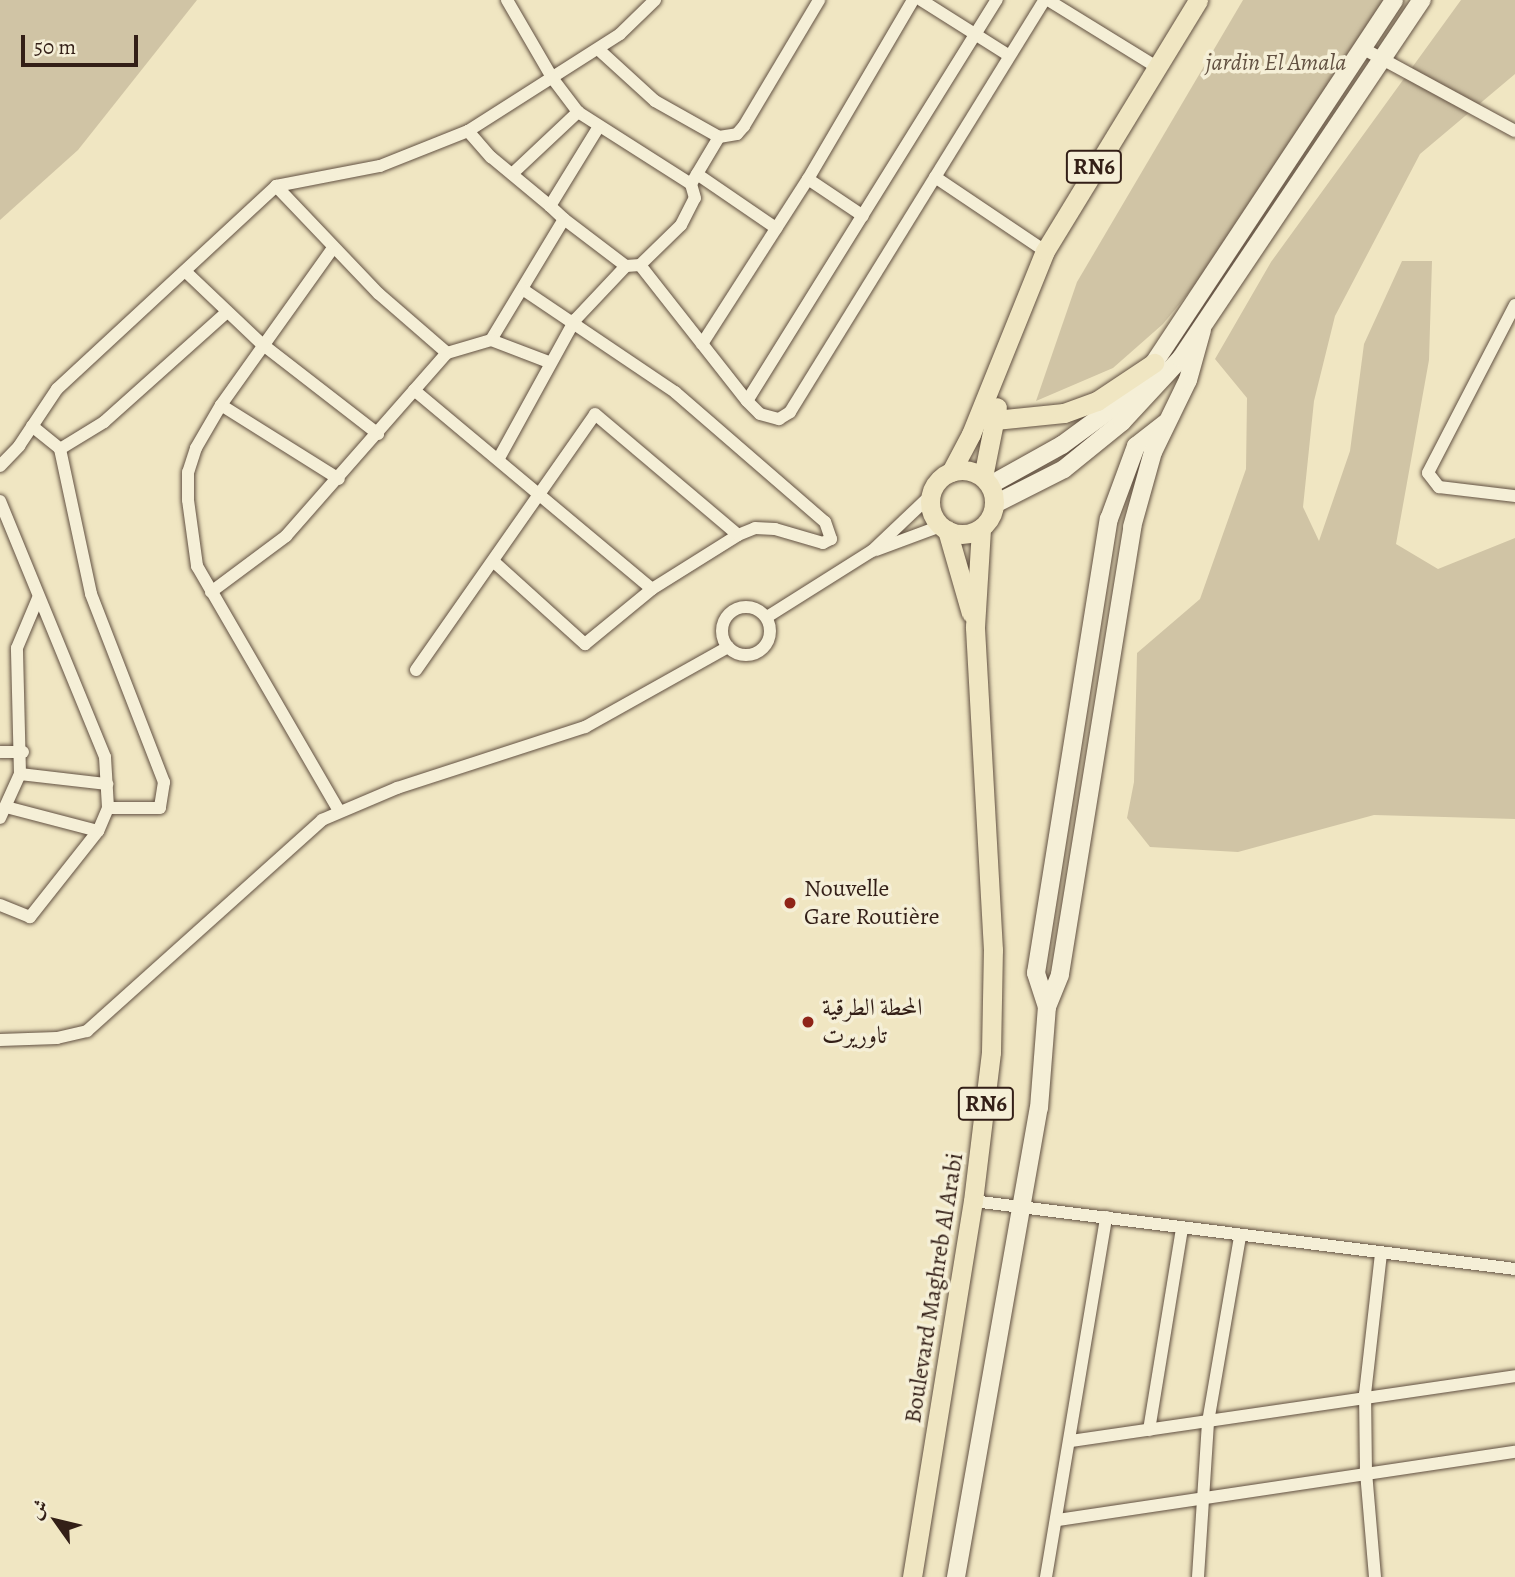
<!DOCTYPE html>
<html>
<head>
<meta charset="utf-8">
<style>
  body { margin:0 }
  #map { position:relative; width:1515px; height:1577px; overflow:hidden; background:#f0e6c2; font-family:Alegreya,Amiri,serif }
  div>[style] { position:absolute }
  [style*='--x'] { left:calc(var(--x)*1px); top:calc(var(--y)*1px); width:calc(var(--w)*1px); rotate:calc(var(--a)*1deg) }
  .green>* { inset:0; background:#d0c4a5 }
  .roads { filter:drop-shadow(0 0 2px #625142) drop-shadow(0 0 2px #625142) }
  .street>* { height:12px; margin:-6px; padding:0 6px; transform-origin:6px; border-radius:6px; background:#f5efd7 }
  .street>.ring { margin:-6px; padding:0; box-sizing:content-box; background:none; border:12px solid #f5efd7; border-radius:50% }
  .secondary>* { height:18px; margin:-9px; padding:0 9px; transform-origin:9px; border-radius:9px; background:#f5efd7 }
  .primary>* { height:19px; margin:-9.5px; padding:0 9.5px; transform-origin:9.5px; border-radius:9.5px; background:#f0e6c2 }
  .primary>.ring { margin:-9.5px; padding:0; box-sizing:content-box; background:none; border:19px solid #f0e6c2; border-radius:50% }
  .dots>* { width:19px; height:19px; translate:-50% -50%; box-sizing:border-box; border:4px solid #f5efd7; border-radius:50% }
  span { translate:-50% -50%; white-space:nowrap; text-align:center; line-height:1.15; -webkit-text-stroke:7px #f5efd7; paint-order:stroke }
  .shield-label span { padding:2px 5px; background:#f5efd7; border:2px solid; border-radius:5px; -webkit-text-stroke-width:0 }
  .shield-label { font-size:23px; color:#331f17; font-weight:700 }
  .park-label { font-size:24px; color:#625142; font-style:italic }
  .poi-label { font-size:24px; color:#331f17 }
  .left { translate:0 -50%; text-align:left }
  .street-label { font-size:24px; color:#331f17 }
  .north { position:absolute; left:21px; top:1486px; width:70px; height:70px; -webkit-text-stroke:5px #f5efd7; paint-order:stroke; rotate:304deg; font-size:19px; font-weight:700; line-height:28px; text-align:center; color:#331f17 }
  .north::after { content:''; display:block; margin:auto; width:24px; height:32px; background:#331f17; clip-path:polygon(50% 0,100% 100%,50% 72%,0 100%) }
  .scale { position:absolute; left:21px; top:35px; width:117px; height:32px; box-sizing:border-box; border:4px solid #331f17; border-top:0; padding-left:9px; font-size:21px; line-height:24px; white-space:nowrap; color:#331f17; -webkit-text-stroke:5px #f5efd7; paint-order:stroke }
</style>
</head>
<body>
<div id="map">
  <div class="green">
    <div style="clip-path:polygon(0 0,197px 0,78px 150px,0 220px)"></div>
    <div style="clip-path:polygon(1243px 0,1392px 0,1218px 257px,1163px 324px,1113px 368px,1036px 401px,1077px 282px)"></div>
    <div style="clip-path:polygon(1461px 0,1515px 0,1515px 74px,1420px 154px,1335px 316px,1314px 401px,1303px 507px,1319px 541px,1350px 451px,1364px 344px,1402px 261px,1432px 261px,1429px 360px,1396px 544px,1438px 569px,1515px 538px,1515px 819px,1374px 815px,1238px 852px,1150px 847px,1127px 818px,1134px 782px,1137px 653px,1200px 599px,1246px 469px,1247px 398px,1215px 359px,1271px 262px)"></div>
  </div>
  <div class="roads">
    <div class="street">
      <div style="--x:507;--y:0;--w:91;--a:59.8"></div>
      <div style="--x:553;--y:79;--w:41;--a:52.9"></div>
      <div style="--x:578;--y:112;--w:134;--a:32.5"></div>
      <div style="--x:921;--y:0;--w:103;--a:32.3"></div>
      <div style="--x:1048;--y:0;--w:126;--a:31.7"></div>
      <div style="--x:1362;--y:48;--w:174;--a:28.5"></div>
      <div style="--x:598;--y:49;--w:77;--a:42.4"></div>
      <div style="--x:655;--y:101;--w:73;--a:29.4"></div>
      <div style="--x:468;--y:131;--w:35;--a:49"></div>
      <div style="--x:491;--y:157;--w:77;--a:39.7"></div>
      <div style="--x:512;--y:174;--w:91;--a:-43.2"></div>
      <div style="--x:697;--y:174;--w:96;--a:34.4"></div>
      <div style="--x:935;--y:177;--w:133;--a:33.9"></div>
      <div style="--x:808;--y:179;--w:66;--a:33.9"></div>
      <div style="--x:276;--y:186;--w:149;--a:46.4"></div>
      <div style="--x:379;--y:294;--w:90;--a:40.9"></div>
      <div style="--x:564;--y:219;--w:78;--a:37.2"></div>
      <div style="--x:333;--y:248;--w:193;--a:125.5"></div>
      <div style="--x:221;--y:405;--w:50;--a:120.2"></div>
      <div style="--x:196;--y:448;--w:25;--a:108"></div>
      <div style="--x:188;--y:472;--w:28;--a:90"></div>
      <div style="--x:188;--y:500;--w:67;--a:82.2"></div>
      <div style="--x:197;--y:566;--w:283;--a:59.9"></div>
      <div style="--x:640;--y:265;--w:173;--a:51.8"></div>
      <div style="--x:747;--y:401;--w:18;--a:45"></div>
      <div style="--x:760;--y:414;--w:20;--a:15"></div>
      <div style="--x:779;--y:419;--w:13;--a:-32"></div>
      <div style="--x:790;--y:412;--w:484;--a:-58.3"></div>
      <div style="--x:186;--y:272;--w:105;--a:43.5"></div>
      <div style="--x:262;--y:344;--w:147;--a:37.8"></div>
      <div style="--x:1515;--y:305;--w:189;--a:117.4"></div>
      <div style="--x:1428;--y:473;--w:18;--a:52"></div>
      <div style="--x:1439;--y:487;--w:77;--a:6.8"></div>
      <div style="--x:491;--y:340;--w:141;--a:-58.9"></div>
      <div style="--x:564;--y:219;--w:19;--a:-137"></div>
      <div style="--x:550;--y:206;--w:92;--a:-58.4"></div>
      <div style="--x:702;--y:344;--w:196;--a:-57.3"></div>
      <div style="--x:808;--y:179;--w:208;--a:-59.6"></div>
      <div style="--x:414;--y:390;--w:310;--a:39.9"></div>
      <div style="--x:747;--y:401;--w:473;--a:-58.1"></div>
      <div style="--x:221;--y:405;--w:139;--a:32.1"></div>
      <div style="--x:32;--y:426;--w:36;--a:39"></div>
      <div style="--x:60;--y:449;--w:148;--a:77.9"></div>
      <div style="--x:91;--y:594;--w:202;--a:68.8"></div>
      <div style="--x:164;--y:782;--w:26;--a:99"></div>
      <div style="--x:160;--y:808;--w:52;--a:180"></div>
      <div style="--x:60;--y:449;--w:52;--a:-31.5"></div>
      <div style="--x:104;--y:422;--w:165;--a:-41.8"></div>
      <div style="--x:499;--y:458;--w:158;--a:-61.2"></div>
      <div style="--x:575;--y:320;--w:74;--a:-46.6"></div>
      <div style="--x:626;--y:266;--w:14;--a:-4"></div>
      <div style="--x:640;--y:265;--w:57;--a:-44.3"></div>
      <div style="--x:681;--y:225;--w:30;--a:-63"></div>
      <div style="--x:695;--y:198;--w:15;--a:-106"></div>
      <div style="--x:691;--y:184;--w:55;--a:-59.2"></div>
      <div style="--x:719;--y:137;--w:18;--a:-9"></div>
      <div style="--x:737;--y:134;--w:11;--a:-49"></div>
      <div style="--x:744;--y:126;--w:147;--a:-59.2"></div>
      <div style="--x:0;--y:466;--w:28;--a:-46"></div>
      <div style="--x:19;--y:446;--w:69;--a:-56.3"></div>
      <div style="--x:57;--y:389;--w:299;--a:-42.8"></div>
      <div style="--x:276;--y:186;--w:106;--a:-10.9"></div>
      <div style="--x:380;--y:166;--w:95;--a:-21.7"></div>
      <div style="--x:468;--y:131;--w:180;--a:-32.5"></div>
      <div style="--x:620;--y:34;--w:49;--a:-44.2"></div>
      <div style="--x:0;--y:501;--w:277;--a:67.7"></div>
      <div style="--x:105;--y:757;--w:51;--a:86.6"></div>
      <div style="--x:108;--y:808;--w:25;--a:113"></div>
      <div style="--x:98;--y:831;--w:110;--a:128.3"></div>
      <div style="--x:30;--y:917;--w:32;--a:-158"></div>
      <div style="--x:876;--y:550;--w:69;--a:-20.3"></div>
      <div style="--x:493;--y:561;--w:124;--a:42.1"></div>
      <div style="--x:585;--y:644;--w:87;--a:-39.4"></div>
      <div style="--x:652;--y:589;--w:102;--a:-32.1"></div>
      <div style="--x:738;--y:535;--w:18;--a:-22"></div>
      <div style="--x:755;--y:528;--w:20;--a:3"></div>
      <div style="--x:775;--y:529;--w:50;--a:16.3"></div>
      <div style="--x:823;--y:543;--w:9;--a:-27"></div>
      <div style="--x:831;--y:539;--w:18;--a:-109"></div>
      <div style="--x:825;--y:522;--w:198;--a:-139.1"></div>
      <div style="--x:675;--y:392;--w:182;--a:-146"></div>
      <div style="--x:211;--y:592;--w:94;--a:-36.7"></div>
      <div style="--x:286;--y:536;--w:244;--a:-48.7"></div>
      <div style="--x:447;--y:353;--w:46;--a:-16.5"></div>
      <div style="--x:491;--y:340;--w:62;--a:20.8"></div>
      <div class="ring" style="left:722px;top:607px;width:36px;height:36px"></div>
      <div style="--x:767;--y:617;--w:124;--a:-32.2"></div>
      <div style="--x:872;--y:551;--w:81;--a:-43.5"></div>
      <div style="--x:416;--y:670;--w:312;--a:-55"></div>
      <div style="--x:595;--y:414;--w:187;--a:40.2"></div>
      <div style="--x:0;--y:752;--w:23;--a:0"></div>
      <div style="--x:20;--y:774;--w:88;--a:6.6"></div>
      <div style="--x:6;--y:807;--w:95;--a:14.6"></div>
      <div style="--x:0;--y:818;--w:48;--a:-65.6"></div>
      <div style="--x:20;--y:774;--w:126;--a:-91.4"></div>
      <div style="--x:17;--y:648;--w:54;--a:-67.2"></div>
      <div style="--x:0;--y:1040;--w:57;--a:-2"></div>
      <div style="--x:57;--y:1038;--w:31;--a:-13"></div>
      <div style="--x:87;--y:1031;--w:316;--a:-41.9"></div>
      <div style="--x:322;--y:820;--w:82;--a:-23.1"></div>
      <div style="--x:397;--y:788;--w:198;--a:-18"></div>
      <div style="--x:585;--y:727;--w:164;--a:-29.2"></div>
      <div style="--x:973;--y:1201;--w:546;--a:7.15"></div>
      <div style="--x:1149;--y:1430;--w:205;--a:-80.7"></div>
      <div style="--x:1071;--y:1441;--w:449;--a:-8.3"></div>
      <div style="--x:1058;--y:1520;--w:462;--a:-8.5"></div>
      <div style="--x:1046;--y:1577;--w:365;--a:-80.5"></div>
      <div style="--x:1198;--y:1577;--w:155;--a:-86.3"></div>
      <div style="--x:1208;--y:1422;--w:188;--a:-80.2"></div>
      <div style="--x:1375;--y:1577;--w:104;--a:-94.9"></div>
      <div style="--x:1366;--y:1473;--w:79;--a:-90.7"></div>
      <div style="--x:1365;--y:1394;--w:142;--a:-83.5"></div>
    </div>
    <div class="secondary">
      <div style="--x:990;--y:485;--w:82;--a:-29.1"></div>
      <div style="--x:1062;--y:445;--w:61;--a:-36.3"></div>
      <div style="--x:1111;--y:409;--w:63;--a:-46.9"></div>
      <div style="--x:1154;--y:363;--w:435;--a:-56.5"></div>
      <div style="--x:995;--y:504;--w:77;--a:-26.9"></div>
      <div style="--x:1064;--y:469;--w:75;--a:-39"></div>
      <div style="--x:1122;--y:422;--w:87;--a:-47.3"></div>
      <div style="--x:1181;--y:358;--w:432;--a:-56.1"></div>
      <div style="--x:1047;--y:1007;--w:36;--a:-108"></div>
      <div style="--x:1036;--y:973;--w:460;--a:-80.9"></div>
      <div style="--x:1109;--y:519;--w:78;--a:-69.7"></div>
      <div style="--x:1136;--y:446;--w:37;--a:-38"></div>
      <div style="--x:956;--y:1577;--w:476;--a:-80"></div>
      <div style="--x:1039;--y:1108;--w:101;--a:-85.5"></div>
      <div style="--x:1047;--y:1007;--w:35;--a:-68"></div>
      <div style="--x:1060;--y:974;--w:453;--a:-80.8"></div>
      <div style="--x:1132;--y:527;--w:78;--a:-74.4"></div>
      <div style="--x:1153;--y:452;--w:80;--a:-64.1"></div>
      <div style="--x:1188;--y:380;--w:52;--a:-74.4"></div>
    </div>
    <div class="primary">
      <div style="--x:995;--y:420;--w:69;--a:-5.8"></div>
      <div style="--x:1064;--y:413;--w:35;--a:-20"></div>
      <div style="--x:1097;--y:401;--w:69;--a:-33.7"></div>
      <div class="ring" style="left:930px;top:470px;width:45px;height:45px"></div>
      <div style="--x:951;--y:472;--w:43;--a:-62.2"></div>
      <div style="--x:971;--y:434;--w:197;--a:-68"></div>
      <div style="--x:1045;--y:251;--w:294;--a:-58.6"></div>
      <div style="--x:983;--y:477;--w:71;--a:-78.7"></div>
      <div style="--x:947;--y:530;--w:86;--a:73.9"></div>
      <div style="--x:912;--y:1577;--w:381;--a:-80.8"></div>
      <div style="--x:973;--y:1201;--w:150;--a:-83.1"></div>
      <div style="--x:991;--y:1052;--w:102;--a:-88.9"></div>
      <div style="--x:993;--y:950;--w:324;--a:-93.2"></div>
      <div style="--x:975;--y:627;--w:99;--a:-86.5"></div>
    </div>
  </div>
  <div class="dots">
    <div style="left:790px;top:903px;background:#8f2418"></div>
    <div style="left:808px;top:1022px;background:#8f2418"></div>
  </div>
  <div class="shield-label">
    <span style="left:1094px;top:167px">RN6</span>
    <span style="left:986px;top:1104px">RN6</span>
  </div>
  <div class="park-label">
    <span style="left:1276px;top:63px">jardin El Amala</span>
  </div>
  <div class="poi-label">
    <span class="left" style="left:804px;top:903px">Nouvelle<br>Gare Routière</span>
    <span class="left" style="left:822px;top:1022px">المحطة الطرقية<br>تاوريرت</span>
  </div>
  <div class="street-label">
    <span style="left:934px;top:1288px;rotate:-81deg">Boulevard Maghreb Al Arabi</span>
  </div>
  <div class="north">ش</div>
  <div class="scale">50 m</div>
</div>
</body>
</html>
